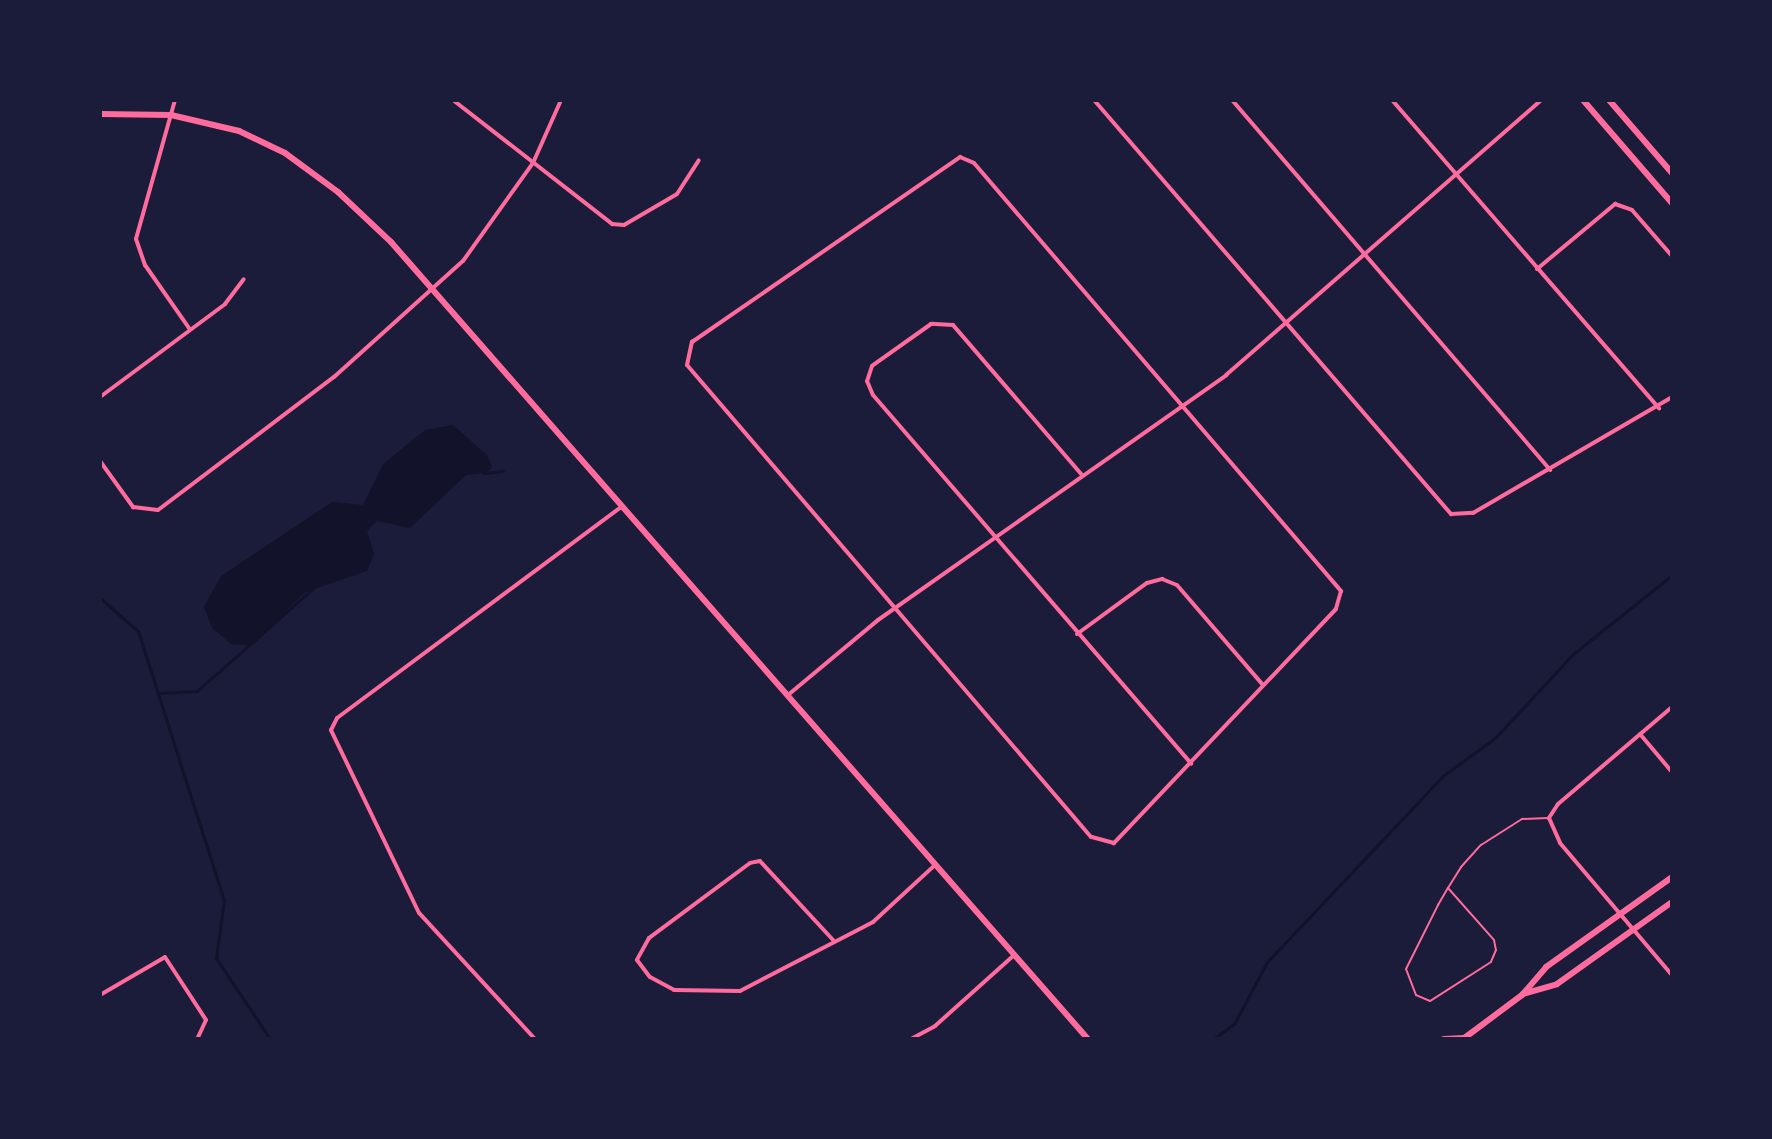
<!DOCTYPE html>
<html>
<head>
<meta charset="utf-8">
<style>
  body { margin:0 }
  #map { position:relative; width:1772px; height:1139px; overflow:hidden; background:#1b1b3a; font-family:Overpass,sans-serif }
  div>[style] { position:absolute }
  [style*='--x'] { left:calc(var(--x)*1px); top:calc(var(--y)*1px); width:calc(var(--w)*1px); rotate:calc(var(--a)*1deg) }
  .water>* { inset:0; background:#12122b }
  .stream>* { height:3px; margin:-1.5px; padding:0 1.5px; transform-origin:1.5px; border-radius:1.5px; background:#12122b }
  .service>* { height:2px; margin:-1px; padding:0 1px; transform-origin:1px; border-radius:1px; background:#ff6b9d }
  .minor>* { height:4px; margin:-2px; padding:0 2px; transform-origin:2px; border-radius:2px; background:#ff6b9d }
  .tertiary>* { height:6px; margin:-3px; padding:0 3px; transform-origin:3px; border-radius:3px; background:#ff6b9d }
  .secondary>* { height:6px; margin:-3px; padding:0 3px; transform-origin:3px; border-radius:3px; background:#ff6b9d }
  span { translate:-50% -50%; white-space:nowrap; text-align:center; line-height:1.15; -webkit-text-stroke:8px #1b1b3a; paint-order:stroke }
  .frame { position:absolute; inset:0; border:102px solid #1b1b3a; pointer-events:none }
</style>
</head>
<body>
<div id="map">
  <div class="water">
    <div style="clip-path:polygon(453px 425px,488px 456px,492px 467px,487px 473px,466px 475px,410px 528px,377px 521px,367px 531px,374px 554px,367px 571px,305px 592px,251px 645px,231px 644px,212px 628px,204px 607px,221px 576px,332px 502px,363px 505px,383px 464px,425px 430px)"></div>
  </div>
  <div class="stream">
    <div style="--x:484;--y:473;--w:19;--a:-6"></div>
    <div style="--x:100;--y:598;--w:50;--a:41"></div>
    <div style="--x:138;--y:631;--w:282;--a:72.3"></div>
    <div style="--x:224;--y:900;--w:59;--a:97.9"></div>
    <div style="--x:216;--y:958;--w:97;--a:56.3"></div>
    <div style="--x:159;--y:693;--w:38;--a:-3"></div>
    <div style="--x:197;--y:691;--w:162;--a:-41.5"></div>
    <div style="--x:1213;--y:1039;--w:26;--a:-36"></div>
    <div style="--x:1234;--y:1024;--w:70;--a:-62"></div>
    <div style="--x:1267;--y:962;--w:257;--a:-46.6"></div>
    <div style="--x:1444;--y:775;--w:63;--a:-36"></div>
    <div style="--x:1495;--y:738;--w:115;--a:-47.1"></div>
    <div style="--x:1573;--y:654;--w:127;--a:-38.6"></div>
  </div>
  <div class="service">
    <div style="--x:1448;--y:888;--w:69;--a:48.5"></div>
    <div style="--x:1494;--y:940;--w:10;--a:79"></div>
    <div style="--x:1496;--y:950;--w:13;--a:113"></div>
    <div style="--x:1491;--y:962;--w:72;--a:147.4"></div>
    <div style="--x:1430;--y:1001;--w:15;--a:-157"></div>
    <div style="--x:1416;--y:995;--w:28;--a:-111"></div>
    <div style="--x:1406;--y:969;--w:72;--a:-63.4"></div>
    <div style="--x:1438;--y:905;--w:20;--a:-60"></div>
    <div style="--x:1448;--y:888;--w:25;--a:-58"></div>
    <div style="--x:1461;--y:867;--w:30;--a:-48"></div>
    <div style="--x:1481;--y:845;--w:49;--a:-32.4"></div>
    <div style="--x:1522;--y:819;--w:26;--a:-2"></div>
  </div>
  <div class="minor">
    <div style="--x:175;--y:100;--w:144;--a:105.7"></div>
    <div style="--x:136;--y:239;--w:28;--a:71"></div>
    <div style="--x:145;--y:265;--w:77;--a:55.1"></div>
    <div style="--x:453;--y:100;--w:202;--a:37.9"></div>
    <div style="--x:612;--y:224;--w:12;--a:5"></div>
    <div style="--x:624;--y:225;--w:61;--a:-30.3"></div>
    <div style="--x:677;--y:194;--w:40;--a:-57.1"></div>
    <div style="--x:1094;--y:100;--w:547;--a:49.23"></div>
    <div style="--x:1451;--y:514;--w:22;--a:-3"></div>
    <div style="--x:1473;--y:513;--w:230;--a:-30.2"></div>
    <div style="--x:1232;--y:100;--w:488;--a:49.3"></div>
    <div style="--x:1392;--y:100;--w:408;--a:49.1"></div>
    <div style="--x:960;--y:157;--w:15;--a:23"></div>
    <div style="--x:974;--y:163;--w:564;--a:49.39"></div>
    <div style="--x:1341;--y:591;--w:19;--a:106"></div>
    <div style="--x:1336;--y:609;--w:323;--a:133.5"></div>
    <div style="--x:1114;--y:843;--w:24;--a:-165"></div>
    <div style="--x:1091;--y:837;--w:621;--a:-130.56"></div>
    <div style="--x:687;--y:365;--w:24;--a:-78"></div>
    <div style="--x:692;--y:342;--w:326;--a:-34.6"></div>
    <div style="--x:1537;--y:269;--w:102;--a:-39.8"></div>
    <div style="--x:1615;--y:204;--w:18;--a:19"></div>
    <div style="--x:1632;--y:210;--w:61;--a:49"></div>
    <div style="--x:100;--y:397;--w:156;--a:-36.6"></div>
    <div style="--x:225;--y:304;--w:31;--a:-53"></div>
    <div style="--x:100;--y:461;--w:57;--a:54.3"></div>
    <div style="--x:133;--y:507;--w:25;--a:7"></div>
    <div style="--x:158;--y:510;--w:221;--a:-37.1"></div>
    <div style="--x:334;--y:377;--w:173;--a:-42"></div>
    <div style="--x:463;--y:261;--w:120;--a:-54.5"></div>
    <div style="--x:533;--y:163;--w:69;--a:-66"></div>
    <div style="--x:1082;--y:475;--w:198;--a:-130.7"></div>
    <div style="--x:953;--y:325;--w:22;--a:-177"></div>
    <div style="--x:931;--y:324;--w:72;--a:144.6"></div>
    <div style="--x:872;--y:366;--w:16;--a:108"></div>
    <div style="--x:867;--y:381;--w:15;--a:67"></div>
    <div style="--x:873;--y:395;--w:487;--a:49.2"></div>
    <div style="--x:1077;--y:634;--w:87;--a:-36.1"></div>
    <div style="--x:1147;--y:583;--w:16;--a:-15"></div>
    <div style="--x:1162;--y:579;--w:16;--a:22"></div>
    <div style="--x:1177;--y:585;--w:132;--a:49.3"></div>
    <div style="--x:788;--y:695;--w:117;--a:-39.8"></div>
    <div style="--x:878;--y:620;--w:426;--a:-35.1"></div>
    <div style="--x:1226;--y:375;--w:418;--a:-41.1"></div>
    <div style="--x:1672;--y:707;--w:150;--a:139.6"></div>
    <div style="--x:1558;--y:804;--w:17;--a:123"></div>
    <div style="--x:1549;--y:818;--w:27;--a:66"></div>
    <div style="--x:1560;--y:843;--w:173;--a:49.7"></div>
    <div style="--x:1640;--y:734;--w:50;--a:49.9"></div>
    <div style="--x:834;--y:941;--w:109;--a:-132.8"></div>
    <div style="--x:760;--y:861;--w:10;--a:169"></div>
    <div style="--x:750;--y:863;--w:126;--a:143.4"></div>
    <div style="--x:649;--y:938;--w:25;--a:119"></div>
    <div style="--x:637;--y:960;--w:21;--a:53"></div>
    <div style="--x:650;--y:977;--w:27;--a:28"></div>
    <div style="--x:674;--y:990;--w:66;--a:0.9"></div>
    <div style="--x:740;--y:991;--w:150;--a:-27.4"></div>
    <div style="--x:873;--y:922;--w:84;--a:-42.6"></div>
    <div style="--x:100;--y:995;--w:75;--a:-30.3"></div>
    <div style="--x:165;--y:957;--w:75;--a:56.9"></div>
    <div style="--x:206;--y:1020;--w:21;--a:115"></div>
    <div style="--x:535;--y:1039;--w:171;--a:-132.6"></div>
    <div style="--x:419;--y:913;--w:203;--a:-115.7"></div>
    <div style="--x:331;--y:730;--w:13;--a:-63"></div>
    <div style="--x:337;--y:718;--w:355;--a:-36.6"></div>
    <div style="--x:911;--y:1039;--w:27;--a:-28"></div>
    <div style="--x:935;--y:1026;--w:106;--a:-41.9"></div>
  </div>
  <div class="tertiary">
    <div style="--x:100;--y:114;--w:71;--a:0.8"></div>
    <div style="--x:171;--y:115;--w:70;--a:13.2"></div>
    <div style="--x:239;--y:131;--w:51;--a:25.6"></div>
    <div style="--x:285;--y:153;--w:66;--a:36.3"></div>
    <div style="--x:338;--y:192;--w:73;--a:43.3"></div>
    <div style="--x:391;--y:242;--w:1059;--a:48.83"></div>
  </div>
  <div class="secondary">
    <div style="--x:1583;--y:100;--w:136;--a:49.2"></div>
    <div style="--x:1609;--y:100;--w:96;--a:49.2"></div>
    <div style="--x:1523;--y:994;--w:35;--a:-16"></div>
    <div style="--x:1557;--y:984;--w:141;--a:-35.5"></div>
    <div style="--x:1444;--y:1039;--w:20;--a:-3"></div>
    <div style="--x:1463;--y:1039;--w:74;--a:-36.7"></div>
    <div style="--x:1522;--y:995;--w:37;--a:-49"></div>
    <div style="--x:1546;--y:967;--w:155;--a:-35.5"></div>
  </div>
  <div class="frame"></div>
</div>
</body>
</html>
